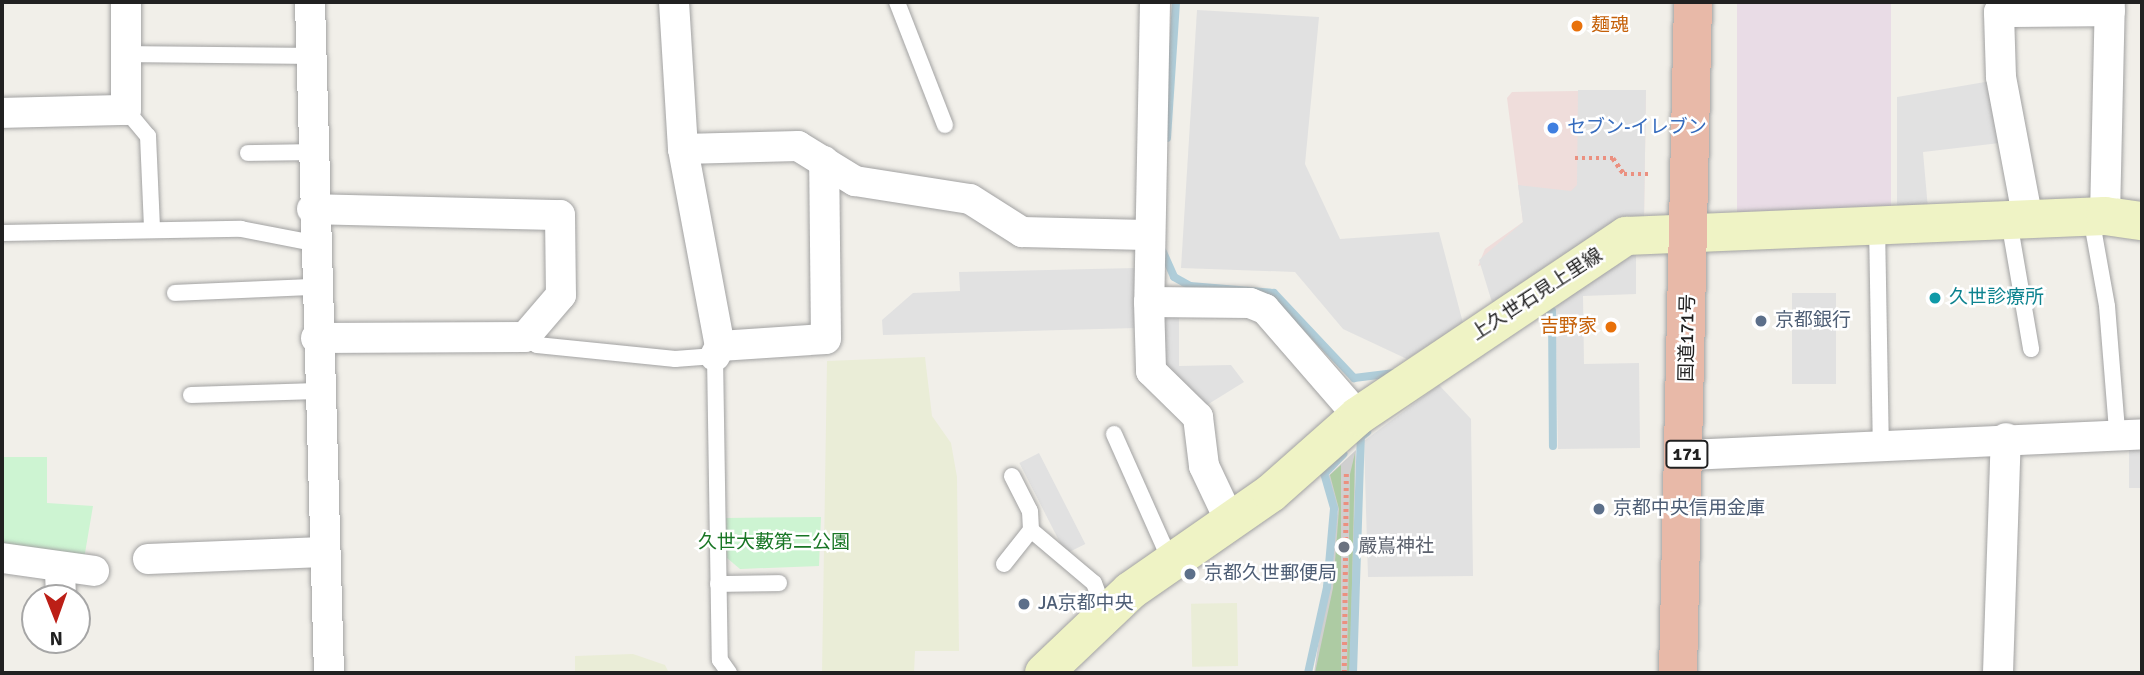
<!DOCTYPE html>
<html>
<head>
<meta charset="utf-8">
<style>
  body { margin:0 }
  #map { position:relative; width:2144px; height:675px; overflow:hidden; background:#f1efe9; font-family:Signika,"Noto Sans JP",sans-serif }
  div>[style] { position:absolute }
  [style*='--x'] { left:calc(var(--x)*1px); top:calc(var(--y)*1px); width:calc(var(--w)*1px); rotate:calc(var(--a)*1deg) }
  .commercial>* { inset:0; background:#efdddb }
  .industrial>* { inset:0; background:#e9dce6; transform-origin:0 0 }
  .religious>* { inset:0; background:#cfcfcf }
  .farmland>* { inset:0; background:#eaedd7; transform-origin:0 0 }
  .forest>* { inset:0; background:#adcba3 }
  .park>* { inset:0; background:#cdf4d2 }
  .parking>* { inset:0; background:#e1e1e1; transform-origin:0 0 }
  .stream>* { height:8px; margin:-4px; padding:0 4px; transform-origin:4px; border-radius:4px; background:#afcdd9 }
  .path>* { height:4.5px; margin-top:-2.25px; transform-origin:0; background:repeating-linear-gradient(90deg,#eb9080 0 3.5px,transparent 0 7px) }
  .roads { filter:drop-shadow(0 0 2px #a2a2a2) drop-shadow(0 0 2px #a2a2a2) }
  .service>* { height:16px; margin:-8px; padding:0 8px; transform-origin:8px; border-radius:8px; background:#fff }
  .minor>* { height:30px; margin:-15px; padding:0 15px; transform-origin:15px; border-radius:15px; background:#fff }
  .secondary>* { height:38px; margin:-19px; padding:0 19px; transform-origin:19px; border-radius:19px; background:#eff3c5 }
  .trunk>* { height:38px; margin:-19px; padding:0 19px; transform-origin:19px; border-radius:19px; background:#e8b9a8 }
  .dots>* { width:19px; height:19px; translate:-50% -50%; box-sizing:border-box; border:4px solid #fff; border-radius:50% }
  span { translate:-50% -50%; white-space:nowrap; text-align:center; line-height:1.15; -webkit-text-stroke:5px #fff; paint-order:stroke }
  .shield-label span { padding:2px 5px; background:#fff; border:2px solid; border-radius:5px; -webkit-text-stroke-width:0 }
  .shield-label { font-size:18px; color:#212121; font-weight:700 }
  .food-label { font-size:19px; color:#c56008 }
  .left { translate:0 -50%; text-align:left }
  .right { translate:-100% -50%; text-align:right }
  .shop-label { font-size:19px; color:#366cbe }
  .street-label { font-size:19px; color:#212121 }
  .culture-label { font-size:19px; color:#0d838f }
  .service-label { font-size:19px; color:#4e5e75 }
  .park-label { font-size:19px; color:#197625 }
  .worship-label { font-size:19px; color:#5b616d }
  .frame { position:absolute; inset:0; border:4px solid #212121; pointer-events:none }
  .north { position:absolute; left:21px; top:584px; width:70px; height:70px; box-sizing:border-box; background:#fff; border:2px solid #a6a6a6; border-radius:50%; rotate:179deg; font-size:19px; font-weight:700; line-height:28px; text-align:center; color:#212121 }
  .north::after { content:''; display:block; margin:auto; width:24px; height:32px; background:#bc1f17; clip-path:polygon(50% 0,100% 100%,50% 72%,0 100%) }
</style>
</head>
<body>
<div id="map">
  <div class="commercial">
    <div style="clip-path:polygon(1646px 90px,1644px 218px,1478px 266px,1485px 249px,1523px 222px,1507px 98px,1512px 92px)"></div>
  </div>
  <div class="industrial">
    <div style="left:1737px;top:2px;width:154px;height:212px"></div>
  </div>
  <div class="religious">
    <div style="clip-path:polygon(1356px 450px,1351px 673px,1314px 673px,1338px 509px,1328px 476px)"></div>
  </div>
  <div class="farmland">
    <div style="clip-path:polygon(925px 357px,932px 416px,951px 443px,957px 477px,959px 651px,915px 651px,914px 673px,822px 673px,827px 361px)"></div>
    <div style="left:1237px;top:603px;width:63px;height:46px;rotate:89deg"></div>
    <div style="clip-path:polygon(633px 654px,665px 665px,669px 673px,575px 673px,575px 656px)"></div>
  </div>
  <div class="forest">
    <div style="clip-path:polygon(1355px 453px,1350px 673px,1347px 673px,1350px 474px)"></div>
    <div style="clip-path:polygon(1341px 465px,1341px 673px,1315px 673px,1333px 588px,1339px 509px,1330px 475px)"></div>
  </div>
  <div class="park">
    <div style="clip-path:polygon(2px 457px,47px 457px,47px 503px,93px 506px,84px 559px,2px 546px)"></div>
    <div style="clip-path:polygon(821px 517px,819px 566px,740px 569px,727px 558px,726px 518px)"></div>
  </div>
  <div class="parking">
    <div style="clip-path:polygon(1197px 10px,1319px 17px,1305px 164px,1340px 239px,1439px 232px,1463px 323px,1407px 359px,1343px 329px,1295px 272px,1181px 268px)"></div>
    <div style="clip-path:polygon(1991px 81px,2008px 142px,1923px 152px,1928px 209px,1897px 210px,1897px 97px)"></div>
    <div style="clip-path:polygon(1578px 90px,1646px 90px,1644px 218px,1494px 309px,1479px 260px,1523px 222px,1518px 185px,1571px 191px,1577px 185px)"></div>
    <div style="clip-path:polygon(1636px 244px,1636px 294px,1583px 296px,1584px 364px,1639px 363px,1640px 448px,1558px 449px,1555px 293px)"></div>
    <div style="clip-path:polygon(1135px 268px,1136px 328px,883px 335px,882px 320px,913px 293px,960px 291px,959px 272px)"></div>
    <div style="left:1792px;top:293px;width:44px;height:91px"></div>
    <div style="clip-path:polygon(1154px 308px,1179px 308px,1179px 366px,1231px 365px,1244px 382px,1202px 408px,1160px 375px)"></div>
    <div style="clip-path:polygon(1439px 385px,1471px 419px,1473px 576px,1368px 577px,1364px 441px)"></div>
    <div style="left:2129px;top:442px;width:13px;height:46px"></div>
    <div style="left:1039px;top:453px;width:102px;height:22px;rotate:63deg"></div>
  </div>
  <div class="stream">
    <div style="--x:1167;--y:138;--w:136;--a:-86.2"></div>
    <div style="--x:1163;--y:252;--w:27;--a:66"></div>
    <div style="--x:1174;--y:277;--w:18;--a:29"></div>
    <div style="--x:1190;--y:286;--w:84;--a:4.8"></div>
    <div style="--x:1274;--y:293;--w:117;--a:46.7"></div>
    <div style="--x:1354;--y:378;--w:39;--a:-7"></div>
    <div style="--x:1545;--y:309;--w:7;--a:16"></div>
    <div style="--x:1552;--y:311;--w:135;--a:89.6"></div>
    <div style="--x:1308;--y:673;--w:88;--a:-77.5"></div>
    <div style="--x:1327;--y:587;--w:79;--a:-84.9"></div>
    <div style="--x:1334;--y:508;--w:35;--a:-106"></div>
    <div style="--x:1324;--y:474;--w:28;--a:-46"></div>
    <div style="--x:1353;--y:673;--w:236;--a:-88.1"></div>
    <div style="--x:1361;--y:437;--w:8;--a:-40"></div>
  </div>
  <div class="path">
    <div style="--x:1575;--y:158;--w:38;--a:0"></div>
    <div style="--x:1613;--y:158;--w:19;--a:55"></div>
    <div style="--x:1624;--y:174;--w:26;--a:0"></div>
    <div style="--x:1344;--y:673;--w:202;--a:-89.4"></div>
  </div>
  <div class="roads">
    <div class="service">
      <div style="--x:897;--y:2;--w:132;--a:68.7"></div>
      <div style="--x:126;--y:54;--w:183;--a:0.6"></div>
      <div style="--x:126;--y:110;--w:34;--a:50"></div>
      <div style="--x:148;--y:136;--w:92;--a:87.5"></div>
      <div style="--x:248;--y:153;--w:63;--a:-0.9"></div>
      <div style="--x:2091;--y:217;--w:90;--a:79.8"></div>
      <div style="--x:2107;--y:306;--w:125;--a:85.4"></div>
      <div style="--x:2009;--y:221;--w:130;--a:80.2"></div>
      <div style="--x:1877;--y:225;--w:222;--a:89"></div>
      <div style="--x:2;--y:233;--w:239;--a:-1"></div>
      <div style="--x:241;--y:229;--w:73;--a:11"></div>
      <div style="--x:175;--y:293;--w:139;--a:-2.5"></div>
      <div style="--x:525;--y:337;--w:14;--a:34"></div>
      <div style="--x:537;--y:345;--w:139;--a:5.8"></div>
      <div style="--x:675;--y:359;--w:40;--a:-4.3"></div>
      <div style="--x:715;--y:356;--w:304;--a:89.1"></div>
      <div style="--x:720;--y:660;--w:16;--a:55"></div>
      <div style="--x:191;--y:395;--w:126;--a:-1.8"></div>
      <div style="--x:1114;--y:434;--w:138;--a:66"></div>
      <div style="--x:1012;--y:476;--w:39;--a:63"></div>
      <div style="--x:1030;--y:511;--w:19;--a:87"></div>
      <div style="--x:1004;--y:564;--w:43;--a:-51.5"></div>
      <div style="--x:1031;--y:530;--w:82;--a:40.1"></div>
      <div style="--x:1094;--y:583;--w:32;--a:70"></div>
      <div style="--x:718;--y:584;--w:61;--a:-0.9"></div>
    </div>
    <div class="minor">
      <div style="--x:310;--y:2;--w:671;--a:88.38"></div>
      <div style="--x:674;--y:2;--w:147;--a:86.5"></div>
      <div style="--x:683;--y:149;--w:200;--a:79.4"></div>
      <div style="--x:1155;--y:2;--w:300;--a:91.1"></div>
      <div style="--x:1149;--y:302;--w:101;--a:0.6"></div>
      <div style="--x:1250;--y:303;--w:16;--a:22"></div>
      <div style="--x:1265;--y:309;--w:142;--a:49"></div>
      <div style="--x:2;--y:113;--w:124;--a:-1.4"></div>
      <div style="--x:126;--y:110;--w:108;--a:-90"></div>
      <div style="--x:683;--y:149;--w:115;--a:-1.5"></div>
      <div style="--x:798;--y:146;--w:67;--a:31.6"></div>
      <div style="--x:855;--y:181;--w:116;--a:8.9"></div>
      <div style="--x:970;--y:199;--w:62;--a:32.4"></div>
      <div style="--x:1022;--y:232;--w:124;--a:1.4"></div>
      <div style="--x:312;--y:209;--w:248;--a:1.4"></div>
      <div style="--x:560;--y:215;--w:80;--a:89.3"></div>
      <div style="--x:561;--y:295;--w:55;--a:130.6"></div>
      <div style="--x:525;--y:337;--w:209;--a:179.7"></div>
      <div style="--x:2105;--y:216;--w:214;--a:-88.7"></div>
      <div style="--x:2028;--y:220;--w:146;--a:-100.7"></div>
      <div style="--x:2001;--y:77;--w:65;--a:-91.8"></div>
      <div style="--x:1999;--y:12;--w:111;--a:-0.5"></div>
      <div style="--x:1149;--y:302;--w:69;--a:88.3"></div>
      <div style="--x:1151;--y:371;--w:66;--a:44.4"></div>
      <div style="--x:1198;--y:417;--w:49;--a:83"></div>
      <div style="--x:1204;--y:466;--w:61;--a:64.7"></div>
      <div style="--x:715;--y:356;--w:11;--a:-63"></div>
      <div style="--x:720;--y:346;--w:106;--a:-3.8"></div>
      <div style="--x:826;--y:339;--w:178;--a:-90.6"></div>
      <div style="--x:1687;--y:455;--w:455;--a:-2.6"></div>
      <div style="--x:2;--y:558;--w:93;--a:8"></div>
      <div style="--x:148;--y:559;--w:175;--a:-2.3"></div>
      <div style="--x:60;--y:570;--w:28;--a:88"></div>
      <div style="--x:1998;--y:673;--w:235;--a:-88.1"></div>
    </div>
    <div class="secondary">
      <div style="--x:1044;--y:673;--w:119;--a:-43.6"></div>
      <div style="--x:1130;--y:591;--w:172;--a:-34.8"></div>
      <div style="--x:1271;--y:493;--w:116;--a:-41.5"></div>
      <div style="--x:1358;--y:416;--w:323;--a:-33.9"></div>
      <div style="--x:1626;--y:236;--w:479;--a:-2.4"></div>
      <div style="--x:2105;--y:216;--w:37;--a:8"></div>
    </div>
    <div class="trunk">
      <div style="--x:1678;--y:673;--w:671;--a:-88.72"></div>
    </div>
  </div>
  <div class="dots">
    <div style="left:1577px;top:26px;background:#e8710a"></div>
    <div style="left:1553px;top:128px;background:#3f7fe0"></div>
    <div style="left:1935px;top:298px;background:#0f9aa8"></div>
    <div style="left:1761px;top:321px;background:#5c6f8a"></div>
    <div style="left:1611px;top:327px;background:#e8710a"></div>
    <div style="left:1599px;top:509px;background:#5c6f8a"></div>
    <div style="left:1344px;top:547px;background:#6b7280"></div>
    <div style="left:1190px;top:574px;background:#5c6f8a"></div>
    <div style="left:1024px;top:604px;background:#5c6f8a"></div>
  </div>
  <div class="shield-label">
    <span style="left:1687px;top:454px">171</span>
  </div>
  <div class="food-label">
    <span class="left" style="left:1591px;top:26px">麺魂</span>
    <span class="right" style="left:1597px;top:327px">吉野家</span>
  </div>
  <div class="shop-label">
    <span class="left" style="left:1567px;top:128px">セブン-イレブン</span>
  </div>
  <div class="street-label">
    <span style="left:1537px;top:295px;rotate:-33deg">上久世石見上里線</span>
    <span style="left:1688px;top:338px;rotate:-89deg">国道171号</span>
  </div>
  <div class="culture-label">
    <span class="left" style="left:1949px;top:298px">久世診療所</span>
  </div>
  <div class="service-label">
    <span class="left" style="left:1775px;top:321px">京都銀行</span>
    <span class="left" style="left:1613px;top:509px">京都中央信用金庫</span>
    <span class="left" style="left:1204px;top:574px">京都久世郵便局</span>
    <span class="left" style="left:1038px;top:604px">JA京都中央</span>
  </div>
  <div class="park-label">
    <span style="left:774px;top:543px">久世大藪第二公園</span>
  </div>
  <div class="worship-label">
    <span class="left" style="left:1358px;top:547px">嚴嶌神社</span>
  </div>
  <div class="frame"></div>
  <div class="north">N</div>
</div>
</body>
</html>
